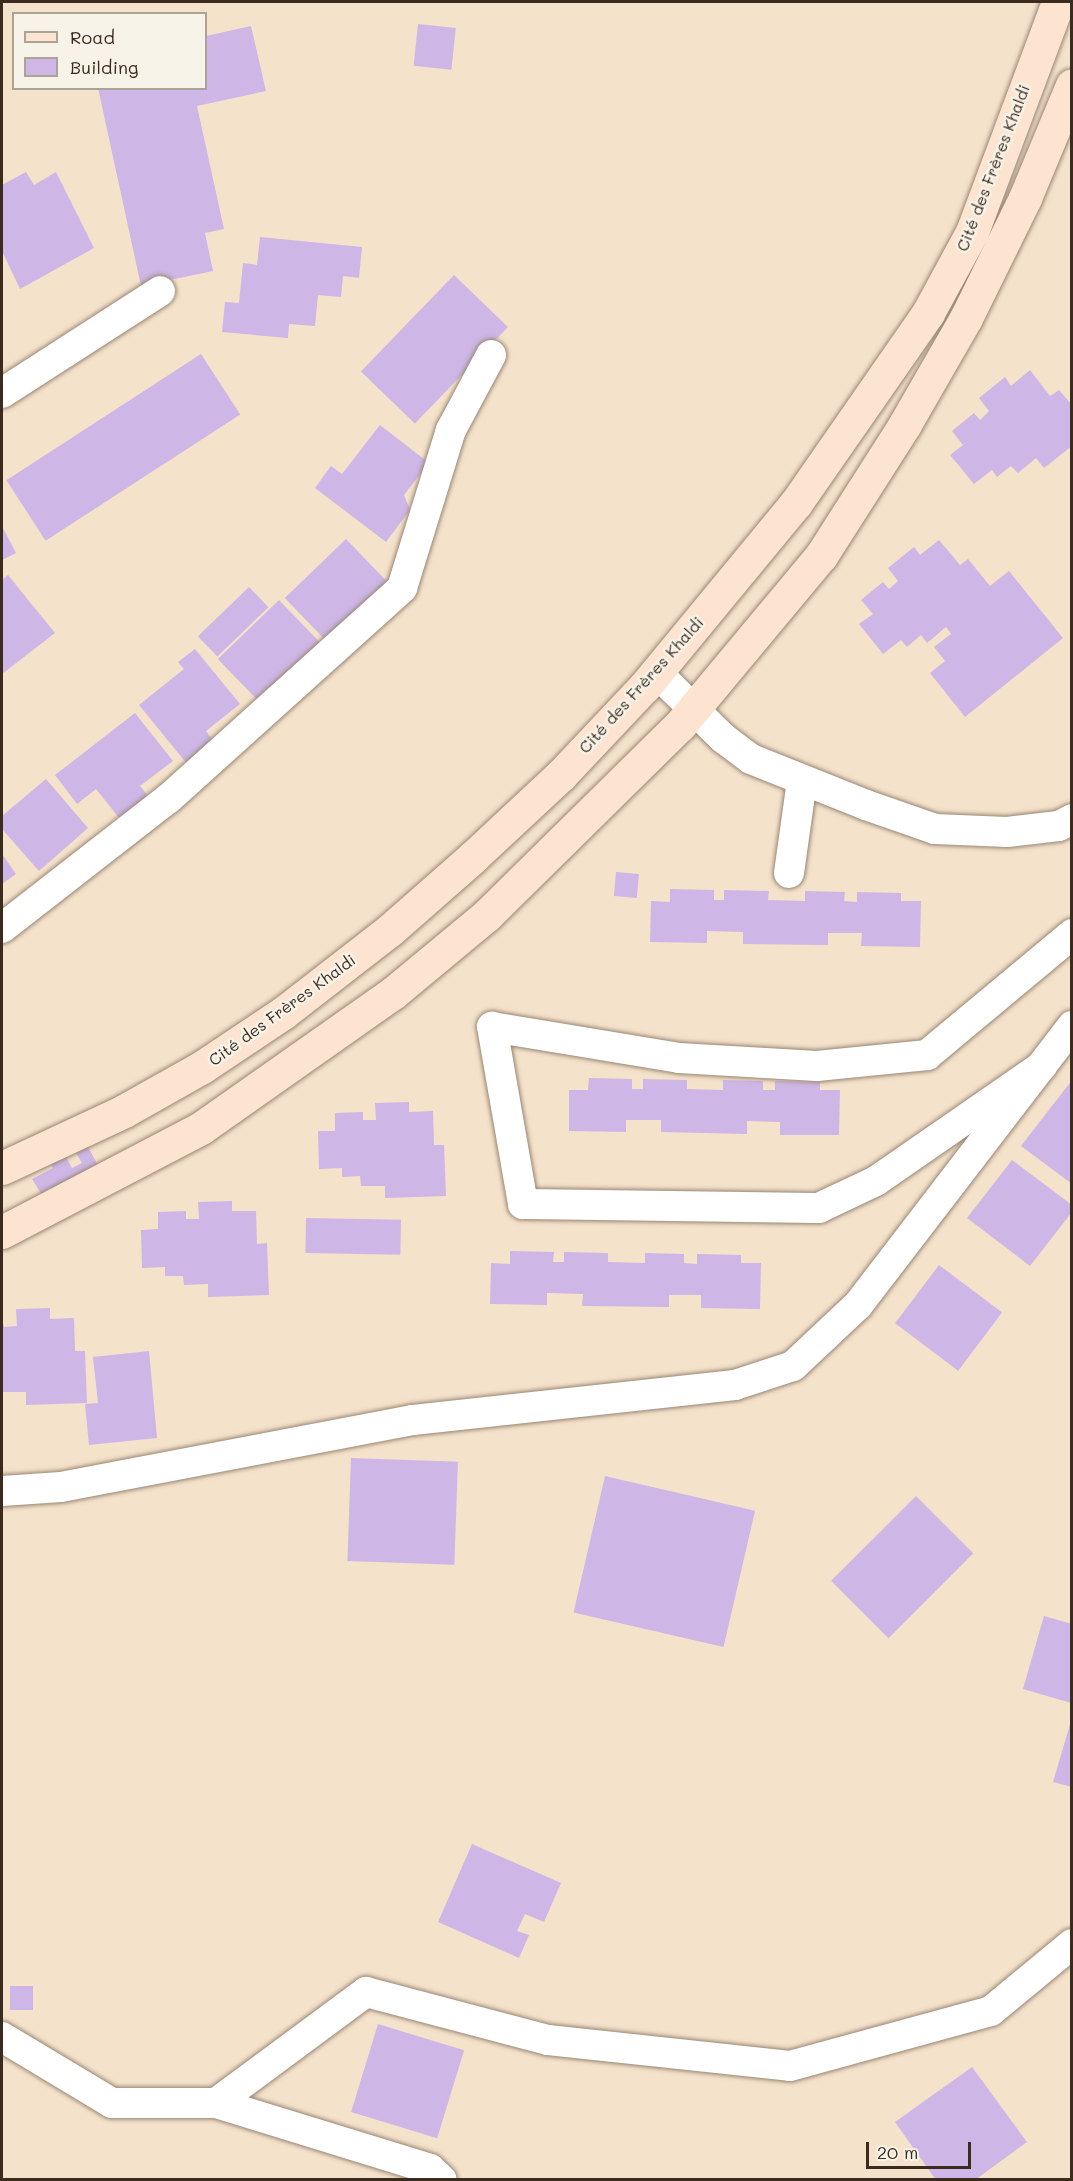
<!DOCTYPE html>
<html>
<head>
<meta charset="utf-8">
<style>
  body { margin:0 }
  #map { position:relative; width:1073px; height:2181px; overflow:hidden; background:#f5e2cb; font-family:Mali,sans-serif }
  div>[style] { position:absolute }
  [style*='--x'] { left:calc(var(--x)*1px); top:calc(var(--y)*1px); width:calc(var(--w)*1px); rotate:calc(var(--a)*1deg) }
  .building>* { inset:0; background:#ceb6e6; transform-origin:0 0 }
  .roads { filter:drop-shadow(0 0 2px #988674) drop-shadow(0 0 2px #988674) }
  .street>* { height:30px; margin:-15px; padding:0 15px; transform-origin:15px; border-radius:15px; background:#fff }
  .secondary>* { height:33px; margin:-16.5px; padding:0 16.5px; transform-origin:16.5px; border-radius:16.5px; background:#fde4d0 }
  span { translate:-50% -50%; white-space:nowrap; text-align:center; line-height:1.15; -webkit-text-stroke:5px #f7f3e8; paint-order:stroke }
  .street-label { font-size:16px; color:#3b2a1e }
  .frame { position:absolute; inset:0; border:3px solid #3b2a1e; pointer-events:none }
  .legend { position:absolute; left:12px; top:12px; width:195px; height:78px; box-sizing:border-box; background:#f7f3e8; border:2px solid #aca397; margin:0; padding:8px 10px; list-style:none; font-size:18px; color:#3b2a1e }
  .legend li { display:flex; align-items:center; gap:12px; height:30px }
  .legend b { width:30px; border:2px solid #aca397 }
  .scale { position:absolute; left:866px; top:2142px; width:105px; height:27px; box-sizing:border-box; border:3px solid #3b2a1e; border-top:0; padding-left:8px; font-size:18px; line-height:21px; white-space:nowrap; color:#3b2a1e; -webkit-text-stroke:4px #f7f3e8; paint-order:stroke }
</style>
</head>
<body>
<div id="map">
  <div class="building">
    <div style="left:418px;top:24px;width:38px;height:42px;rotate:6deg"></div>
    <div style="clip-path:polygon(251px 26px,266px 91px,197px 106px,224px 229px,205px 233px,213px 271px,141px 286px,98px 88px,206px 88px,206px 36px)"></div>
    <div style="clip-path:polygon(26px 172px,34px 185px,56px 172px,94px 248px,20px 289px,2px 251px,2px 185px)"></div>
    <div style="clip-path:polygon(260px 237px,362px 247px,359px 278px,343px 276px,341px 297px,318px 295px,315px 326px,289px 324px,288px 338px,222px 332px,225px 302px,239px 303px,243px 263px,257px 265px)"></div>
    <div style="left:454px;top:275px;width:75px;height:134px;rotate:44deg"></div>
    <div style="left:201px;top:354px;width:72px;height:232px;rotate:57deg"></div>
    <div style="clip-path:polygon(1030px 370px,1050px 396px,1059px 390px,1072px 405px,1072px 446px,1044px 468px,1036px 458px,1018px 473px,1011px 466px,997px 477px,992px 470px,974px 484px,950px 455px,963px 445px,952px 431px,974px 413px,980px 420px,989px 411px,979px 398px,1005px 377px,1011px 386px)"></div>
    <div style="clip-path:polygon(380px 425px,429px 463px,404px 495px,410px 510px,386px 542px,315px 488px,331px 466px,342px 474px)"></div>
    <div style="clip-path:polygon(2px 526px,16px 553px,2px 560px)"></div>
    <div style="left:346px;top:539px;width:61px;height:85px;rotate:46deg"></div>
    <div style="clip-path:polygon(939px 540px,960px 565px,968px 559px,990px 586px,1009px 571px,1063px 638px,965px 717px,930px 673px,945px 661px,934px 647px,951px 634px,946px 627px,927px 643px,921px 635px,907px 647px,901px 640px,883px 654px,859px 624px,873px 614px,861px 600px,883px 582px,889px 589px,898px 581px,888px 568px,914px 547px,920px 555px)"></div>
    <div style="clip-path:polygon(8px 575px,55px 633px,2px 674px,2px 580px)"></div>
    <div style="left:249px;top:587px;width:28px;height:71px;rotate:46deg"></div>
    <div style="left:279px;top:600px;width:61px;height:85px;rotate:46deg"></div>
    <div style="clip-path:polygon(195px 649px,240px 704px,206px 731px,215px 743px,188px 765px,139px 705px,184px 669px,178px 662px)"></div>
    <div style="clip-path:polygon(135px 713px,173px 761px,140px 786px,149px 797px,120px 819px,96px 789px,77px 804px,55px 775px)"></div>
    <div style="clip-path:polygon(46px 779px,88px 828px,39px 871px,2px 829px,2px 816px)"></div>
    <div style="clip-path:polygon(2px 854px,16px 874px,2px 884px)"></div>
    <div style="left:616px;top:872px;width:23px;height:24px;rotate:5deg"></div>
    <div style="clip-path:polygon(670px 889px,714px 890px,714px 900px,724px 900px,724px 890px,769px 891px,768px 900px,805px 901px,805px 891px,845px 892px,844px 901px,857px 902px,857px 892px,901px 893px,901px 901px,921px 901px,920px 947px,861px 946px,862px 933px,828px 933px,828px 945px,743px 944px,743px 932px,707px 931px,707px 943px,650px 942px,651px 901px,670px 902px)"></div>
    <div style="clip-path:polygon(589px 1078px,632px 1079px,632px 1089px,643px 1089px,643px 1079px,687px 1080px,687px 1089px,723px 1090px,723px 1080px,763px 1081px,763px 1090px,775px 1090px,775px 1081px,820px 1082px,820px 1090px,840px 1090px,839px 1135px,780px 1135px,780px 1122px,747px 1121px,747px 1134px,661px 1132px,661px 1120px,626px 1120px,626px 1132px,569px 1131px,569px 1090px,588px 1090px)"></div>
    <div style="clip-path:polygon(1072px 1080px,1072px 1184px,1021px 1146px)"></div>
    <div style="clip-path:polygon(409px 1102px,409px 1112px,433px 1111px,434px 1145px,444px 1145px,446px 1196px,385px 1198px,385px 1186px,361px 1186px,360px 1176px,342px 1177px,342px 1168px,319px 1169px,318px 1131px,335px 1131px,335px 1113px,363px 1112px,363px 1120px,376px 1120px,375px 1103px)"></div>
    <div style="clip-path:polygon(85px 1141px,100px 1169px,45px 1200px,32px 1179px,53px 1168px,49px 1162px,64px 1153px,72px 1168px,82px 1163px,73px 1148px)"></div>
    <div style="clip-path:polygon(1012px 1160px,1072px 1205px,1072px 1212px,1030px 1266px,967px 1218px)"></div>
    <div style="clip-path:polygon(232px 1201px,232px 1211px,256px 1211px,257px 1244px,267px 1243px,269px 1295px,208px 1297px,208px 1284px,184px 1285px,183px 1276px,165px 1276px,165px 1267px,142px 1268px,141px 1230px,158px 1229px,158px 1212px,186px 1211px,186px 1219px,199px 1219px,198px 1202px)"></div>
    <div style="left:306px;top:1218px;width:95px;height:35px;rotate:1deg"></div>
    <div style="clip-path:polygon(510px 1251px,554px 1252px,553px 1262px,564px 1262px,564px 1252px,608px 1253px,608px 1262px,645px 1263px,645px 1253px,684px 1254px,684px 1263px,697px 1264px,697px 1254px,741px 1255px,741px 1263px,761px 1263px,760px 1309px,701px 1308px,701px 1295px,669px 1295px,669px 1307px,582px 1306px,583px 1294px,547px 1293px,547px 1305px,490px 1304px,491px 1263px,510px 1264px)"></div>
    <div style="left:939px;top:1265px;width:79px;height:73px;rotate:37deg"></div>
    <div style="clip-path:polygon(50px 1308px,50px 1319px,74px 1318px,75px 1351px,85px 1351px,87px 1403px,26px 1405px,26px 1392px,2px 1392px,2px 1318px,4px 1327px,17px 1326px,16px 1309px)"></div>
    <div style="clip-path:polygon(149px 1351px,157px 1438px,89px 1445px,85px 1404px,98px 1403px,93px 1357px)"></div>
    <div style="left:351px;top:1458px;width:107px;height:103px;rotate:2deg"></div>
    <div style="left:605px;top:1476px;width:154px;height:140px;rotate:13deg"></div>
    <div style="left:916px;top:1496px;width:81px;height:120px;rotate:45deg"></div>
    <div style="clip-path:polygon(1044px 1616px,1072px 1624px,1071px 1703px,1023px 1689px)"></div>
    <div style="clip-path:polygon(1071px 1721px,1072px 1721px,1072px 1787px,1053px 1782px)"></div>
    <div style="clip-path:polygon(472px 1844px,561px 1883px,544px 1922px,525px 1914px,517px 1931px,529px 1935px,519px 1958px,438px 1922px)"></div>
    <div style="left:10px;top:1986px;width:23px;height:24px"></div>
    <div style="left:378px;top:2024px;width:90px;height:92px;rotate:17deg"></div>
    <div style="clip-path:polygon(972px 2067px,1027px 2142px,975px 2180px,936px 2180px,895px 2122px)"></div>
  </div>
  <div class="roads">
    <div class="street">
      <div style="--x:2;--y:393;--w:188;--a:-32.8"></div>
      <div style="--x:656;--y:672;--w:94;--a:44.6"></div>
      <div style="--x:723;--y:738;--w:35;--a:37"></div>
      <div style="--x:751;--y:759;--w:124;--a:21.8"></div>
      <div style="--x:866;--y:805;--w:73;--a:19.2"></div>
      <div style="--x:935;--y:829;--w:72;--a:2.4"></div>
      <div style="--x:1007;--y:832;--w:52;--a:-6.6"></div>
      <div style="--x:1059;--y:826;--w:15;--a:-28"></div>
      <div style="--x:789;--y:873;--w:94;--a:-82"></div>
      <div style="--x:2;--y:928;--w:210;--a:-37.9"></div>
      <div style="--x:168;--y:799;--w:315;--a:-42"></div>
      <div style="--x:402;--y:588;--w:165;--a:-72.8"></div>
      <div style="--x:451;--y:430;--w:85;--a:-61.9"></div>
      <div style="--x:1042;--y:1066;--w:202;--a:145.3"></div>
      <div style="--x:876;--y:1181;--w:63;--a:154.7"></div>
      <div style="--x:819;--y:1208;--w:296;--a:-179.2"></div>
      <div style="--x:523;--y:1204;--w:180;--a:-99.9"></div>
      <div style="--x:492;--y:1027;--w:190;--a:9.4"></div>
      <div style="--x:679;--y:1058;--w:138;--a:3.3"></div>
      <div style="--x:817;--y:1066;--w:111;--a:-5.7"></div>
      <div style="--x:927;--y:1055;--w:189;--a:-39.8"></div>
      <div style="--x:2;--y:1491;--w:59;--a:-3.9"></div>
      <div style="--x:61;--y:1487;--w:358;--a:-10.8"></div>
      <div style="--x:413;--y:1420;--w:324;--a:-6.2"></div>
      <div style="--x:735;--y:1385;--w:61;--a:-18.1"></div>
      <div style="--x:793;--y:1366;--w:89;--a:-43.2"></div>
      <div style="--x:858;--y:1305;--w:352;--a:-52.5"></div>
      <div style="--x:2;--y:2037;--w:128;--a:31"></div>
      <div style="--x:112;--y:2103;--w:104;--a:0"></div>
      <div style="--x:216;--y:2103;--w:224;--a:17.1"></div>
      <div style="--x:430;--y:2169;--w:16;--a:43"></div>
      <div style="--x:216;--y:2103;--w:187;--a:-36.5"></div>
      <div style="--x:366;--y:1992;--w:188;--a:14.8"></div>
      <div style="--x:548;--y:2040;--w:243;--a:6.1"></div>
      <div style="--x:790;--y:2066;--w:208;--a:-15.3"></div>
      <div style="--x:991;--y:2011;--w:105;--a:-39.6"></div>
    </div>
    <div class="secondary">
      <div style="--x:2;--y:1168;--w:135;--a:-25"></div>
      <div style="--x:124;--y:1111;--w:90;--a:-29.4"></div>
      <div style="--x:202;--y:1067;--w:97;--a:-33.7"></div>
      <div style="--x:283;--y:1013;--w:135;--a:-37.8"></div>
      <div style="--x:390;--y:930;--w:111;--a:-41.3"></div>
      <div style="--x:473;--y:857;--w:120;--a:-43"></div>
      <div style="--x:561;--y:775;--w:122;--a:-46.7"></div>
      <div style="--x:645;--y:686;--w:237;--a:-50.5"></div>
      <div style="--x:796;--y:503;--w:231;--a:-55.2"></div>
      <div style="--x:928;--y:313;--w:92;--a:-61.5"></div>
      <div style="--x:972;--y:232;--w:246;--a:-69.5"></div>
      <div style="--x:2;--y:1232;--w:225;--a:-27.6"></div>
      <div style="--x:201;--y:1128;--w:235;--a:-35.1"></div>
      <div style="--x:393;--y:993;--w:122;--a:-39.7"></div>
      <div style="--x:487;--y:915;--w:271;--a:-44.6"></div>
      <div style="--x:680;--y:725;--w:220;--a:-50.2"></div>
      <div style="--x:821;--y:556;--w:156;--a:-57.5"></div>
      <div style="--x:905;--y:424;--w:122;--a:-60.1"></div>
      <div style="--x:966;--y:318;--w:134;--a:-63.8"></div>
      <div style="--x:1025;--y:198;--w:122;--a:-67.4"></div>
    </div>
  </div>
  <div class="street-label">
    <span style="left:993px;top:168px;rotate:-69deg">Cité des Frères Khaldi</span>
    <span style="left:641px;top:685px;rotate:-48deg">Cité des Frères Khaldi</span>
    <span style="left:282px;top:1010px;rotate:-36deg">Cité des Frères Khaldi</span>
  </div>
  <div class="frame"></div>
  <ul class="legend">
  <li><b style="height:8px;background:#fde4d0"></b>Road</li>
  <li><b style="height:16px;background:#ceb6e6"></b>Building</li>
  </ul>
  <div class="scale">20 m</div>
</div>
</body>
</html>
